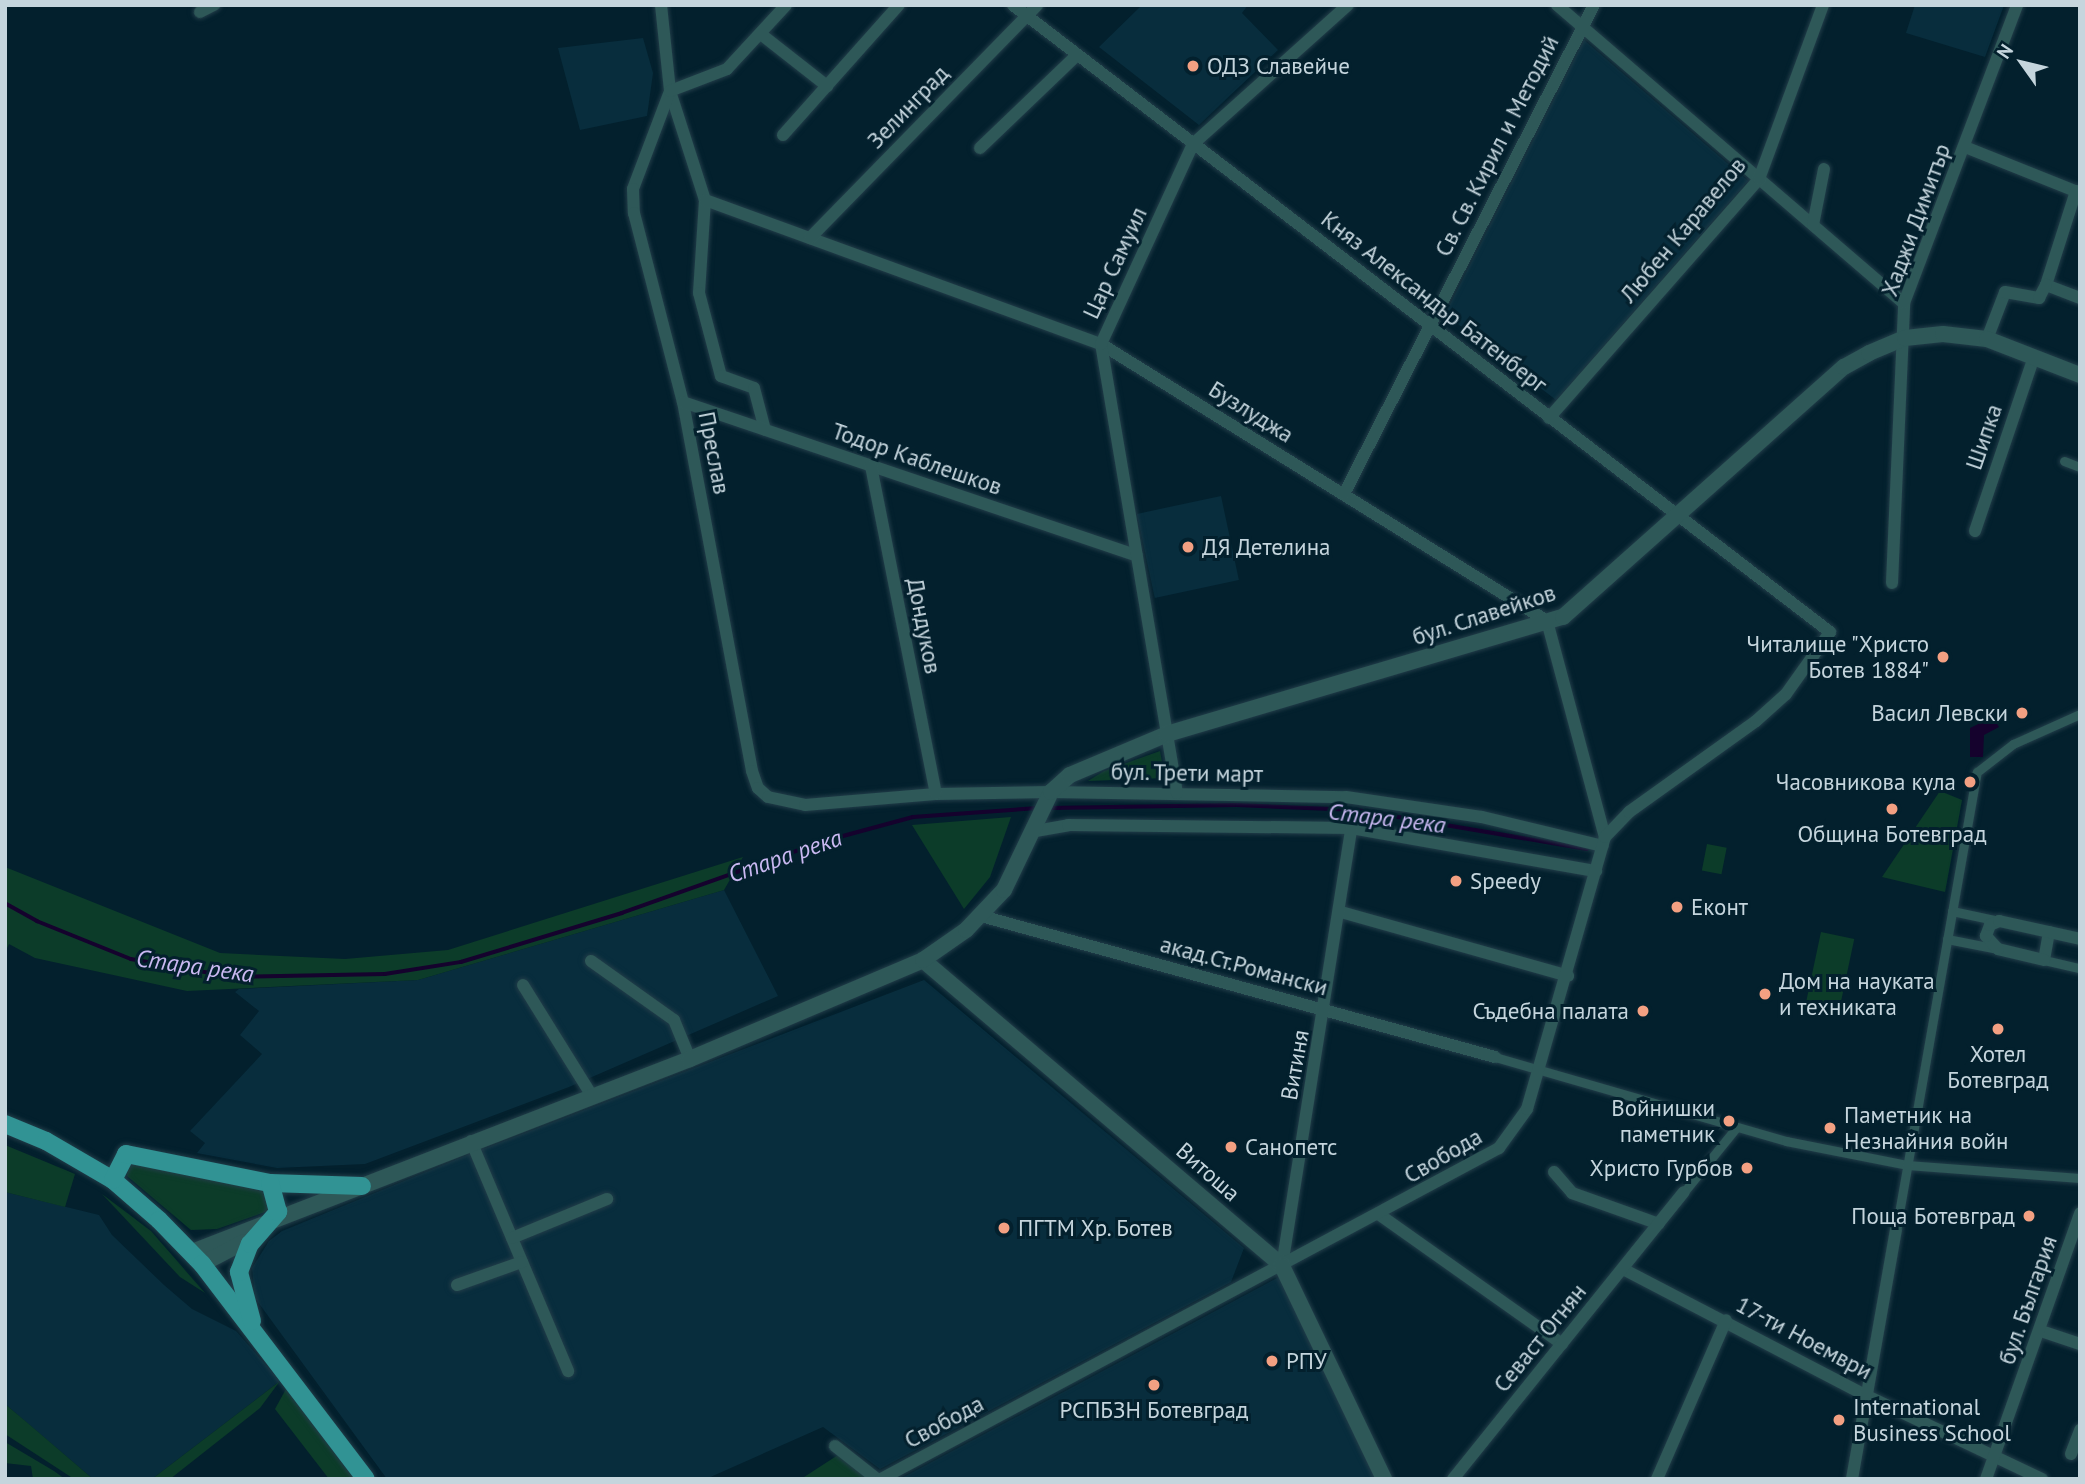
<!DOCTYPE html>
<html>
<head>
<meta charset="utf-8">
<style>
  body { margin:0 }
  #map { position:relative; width:2085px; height:1484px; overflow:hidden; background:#03202d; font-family:"PT Sans",sans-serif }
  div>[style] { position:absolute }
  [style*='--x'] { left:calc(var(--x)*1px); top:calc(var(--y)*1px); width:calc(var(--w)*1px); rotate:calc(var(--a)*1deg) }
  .built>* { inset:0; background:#082d3d; transform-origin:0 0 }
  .green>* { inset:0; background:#0c3c29; transform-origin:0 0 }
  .water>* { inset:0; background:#15022d }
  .stream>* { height:3.5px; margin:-1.75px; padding:0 1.75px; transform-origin:1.75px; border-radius:1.75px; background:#15022d }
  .roads { filter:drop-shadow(0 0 2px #223d49) drop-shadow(0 0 2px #223d49) }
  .pedestrian>* { height:9px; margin:-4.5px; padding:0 4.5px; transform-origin:4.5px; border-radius:4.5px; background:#2e5858 }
  .minor>* { height:12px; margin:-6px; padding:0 6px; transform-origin:6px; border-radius:6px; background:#2e5858 }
  .tertiary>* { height:16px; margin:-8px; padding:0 8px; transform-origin:8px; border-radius:8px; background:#2e5858 }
  .primary>* { height:18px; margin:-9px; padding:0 9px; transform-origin:9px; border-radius:9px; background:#319394 }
  .dots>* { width:19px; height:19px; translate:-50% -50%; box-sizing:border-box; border:4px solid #03202d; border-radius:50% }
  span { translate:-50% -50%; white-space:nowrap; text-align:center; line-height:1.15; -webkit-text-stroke:6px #03202d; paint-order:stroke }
  .poi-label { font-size:23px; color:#c5d5dd }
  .left { translate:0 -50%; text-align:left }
  .right { translate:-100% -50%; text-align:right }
  .street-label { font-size:23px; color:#c5d5dd }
  .water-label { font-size:24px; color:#c9b8f1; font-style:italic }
  .frame { position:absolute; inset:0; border:7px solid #c5d5dd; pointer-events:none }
  .north { position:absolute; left:1987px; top:28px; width:70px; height:70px; -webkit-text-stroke:5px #03202d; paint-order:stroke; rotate:304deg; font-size:19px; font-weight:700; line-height:28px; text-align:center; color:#c5d5dd }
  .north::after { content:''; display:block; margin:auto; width:24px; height:32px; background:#c5d5dd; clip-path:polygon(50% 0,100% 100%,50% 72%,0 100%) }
</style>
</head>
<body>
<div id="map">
  <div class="built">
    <div style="clip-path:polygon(1142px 5px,1248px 5px,1242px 13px,1278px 50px,1199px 125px,1099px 47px)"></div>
    <div style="clip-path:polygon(1915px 5px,2004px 5px,1985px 57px,1906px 33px)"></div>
    <div style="clip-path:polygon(643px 38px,653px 73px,647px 116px,580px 130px,558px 48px)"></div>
    <div style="clip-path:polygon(1584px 40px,1748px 181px,1556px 400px,1445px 314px)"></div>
    <div style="left:1221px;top:496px;width:86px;height:86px;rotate:78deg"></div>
    <div style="clip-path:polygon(724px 890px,778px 996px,569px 1087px,365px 1164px,277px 1168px,197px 1153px,205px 1143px,190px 1131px,262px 1054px,240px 1035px,259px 1011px,235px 992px,239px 989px,418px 980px)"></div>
    <div style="clip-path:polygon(924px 980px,1244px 1248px,1231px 1282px,880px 1469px,823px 1427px,706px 1479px,387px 1479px,255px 1298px,252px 1268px,269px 1241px,282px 1231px,465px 1156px)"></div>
    <div style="clip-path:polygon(5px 1192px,99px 1215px,112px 1235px,164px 1285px,192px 1309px,236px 1331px,280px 1381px,152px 1479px,93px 1479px,5px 1404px)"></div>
    <div style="clip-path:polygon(1279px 1277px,1382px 1479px,900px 1479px)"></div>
  </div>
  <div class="green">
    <div style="clip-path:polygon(1160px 751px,1165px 778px,1088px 781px,1104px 771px)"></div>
    <div style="clip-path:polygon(1940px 791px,1962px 800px,1945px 892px,1882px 877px)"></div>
    <div style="clip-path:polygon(1011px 817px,990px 877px,964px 909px,912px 825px)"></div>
    <div style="left:1707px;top:844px;width:20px;height:27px;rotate:11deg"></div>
    <div style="clip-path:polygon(743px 857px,724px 890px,418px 980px,187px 991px,35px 958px,9px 944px,5px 952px,5px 867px,220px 953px,345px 959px,448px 950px)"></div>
    <div style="left:1821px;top:932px;width:34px;height:72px;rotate:12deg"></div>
    <div style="clip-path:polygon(5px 1145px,75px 1174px,65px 1207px,5px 1192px)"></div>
    <div style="clip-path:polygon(137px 1161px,265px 1192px,272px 1197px,268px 1211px,217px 1229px,191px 1230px,127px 1176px,128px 1163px)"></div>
    <div style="clip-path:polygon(102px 1194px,151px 1231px,205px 1293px,180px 1277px)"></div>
    <div style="clip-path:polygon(280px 1381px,260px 1408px,170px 1479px,152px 1479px)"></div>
    <div style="clip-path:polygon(286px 1389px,354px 1479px,329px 1479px,275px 1409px)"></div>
    <div style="clip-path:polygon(5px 1404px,30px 1425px,93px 1479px,74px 1479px,5px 1434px)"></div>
    <div style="clip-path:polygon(5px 1442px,54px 1471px,65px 1479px,33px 1479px,31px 1466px,5px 1463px)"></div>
    <div style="clip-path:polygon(838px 1455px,867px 1479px,801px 1479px)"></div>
  </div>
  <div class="water">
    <div style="clip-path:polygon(1993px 717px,1999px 727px,1984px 735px,1983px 757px,1970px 757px,1970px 728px)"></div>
  </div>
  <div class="stream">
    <div style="--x:1050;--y:808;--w:187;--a:-0.9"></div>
    <div style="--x:1237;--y:805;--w:120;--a:2.4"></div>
    <div style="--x:1357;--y:810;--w:233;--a:9.6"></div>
    <div style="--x:5;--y:903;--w:37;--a:29"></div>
    <div style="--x:37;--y:921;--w:101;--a:22"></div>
    <div style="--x:131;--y:959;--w:104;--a:10"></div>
    <div style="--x:233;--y:977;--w:152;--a:-1.1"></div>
    <div style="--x:385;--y:974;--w:77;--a:-9"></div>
    <div style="--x:461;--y:962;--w:168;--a:-16.9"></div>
    <div style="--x:622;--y:913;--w:211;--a:-19.6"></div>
    <div style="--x:821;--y:842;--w:95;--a:-15.2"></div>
    <div style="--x:913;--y:817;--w:126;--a:-4.1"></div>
  </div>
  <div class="roads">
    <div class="pedestrian">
      <div style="--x:2064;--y:461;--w:17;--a:21"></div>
      <div style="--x:1952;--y:911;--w:48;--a:12"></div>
      <div style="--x:1947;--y:939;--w:52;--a:11.1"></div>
      <div style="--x:2044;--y:960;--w:37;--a:13"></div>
      <div style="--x:1495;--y:1057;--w:303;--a:16.1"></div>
      <div style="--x:1786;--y:1141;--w:123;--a:11.2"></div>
      <div style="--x:1907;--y:1165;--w:173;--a:4.3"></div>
      <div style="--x:1684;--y:1192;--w:81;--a:-51"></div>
      <div style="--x:1896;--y:1230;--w:465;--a:-80"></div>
      <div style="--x:1977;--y:772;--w:46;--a:-37.9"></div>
      <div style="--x:2013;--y:744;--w:73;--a:-24.1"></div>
    </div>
    <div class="minor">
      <div style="--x:661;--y:5;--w:86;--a:84"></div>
      <div style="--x:670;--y:91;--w:114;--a:72.2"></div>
      <div style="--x:705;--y:200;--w:93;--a:93.7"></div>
      <div style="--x:699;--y:293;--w:86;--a:75.2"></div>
      <div style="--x:721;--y:376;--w:35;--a:20"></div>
      <div style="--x:754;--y:388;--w:43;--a:75.3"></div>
      <div style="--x:1557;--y:5;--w:457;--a:40.7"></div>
      <div style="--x:200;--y:12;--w:16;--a:-27"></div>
      <div style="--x:762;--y:35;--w:83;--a:38.1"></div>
      <div style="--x:670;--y:91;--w:105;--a:110.7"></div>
      <div style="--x:633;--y:189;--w:24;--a:88"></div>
      <div style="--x:634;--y:213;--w:195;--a:75.5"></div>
      <div style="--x:683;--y:402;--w:375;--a:79.4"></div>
      <div style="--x:752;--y:771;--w:18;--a:71"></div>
      <div style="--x:758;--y:788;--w:13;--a:42"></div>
      <div style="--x:768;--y:797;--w:38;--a:12"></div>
      <div style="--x:805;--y:805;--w:131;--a:-4.8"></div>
      <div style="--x:936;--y:794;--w:115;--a:-1"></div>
      <div style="--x:1051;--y:792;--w:295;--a:1"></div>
      <div style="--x:1346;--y:797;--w:137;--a:8.4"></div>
      <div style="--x:1482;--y:817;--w:124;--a:13.5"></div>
      <div style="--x:670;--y:91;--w:61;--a:-21.1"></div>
      <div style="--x:727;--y:69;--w:87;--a:-47.3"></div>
      <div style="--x:783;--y:135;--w:174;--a:-48.3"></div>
      <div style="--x:1965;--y:147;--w:124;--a:21.8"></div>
      <div style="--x:980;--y:148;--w:134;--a:-43.8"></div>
      <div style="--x:2076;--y:191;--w:99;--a:107.7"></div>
      <div style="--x:2046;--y:285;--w:36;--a:21"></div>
      <div style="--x:705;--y:200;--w:421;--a:20"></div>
      <div style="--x:1101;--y:344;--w:525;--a:31.84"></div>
      <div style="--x:1547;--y:621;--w:224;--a:75"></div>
      <div style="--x:1813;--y:225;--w:57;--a:-78.9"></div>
      <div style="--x:810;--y:238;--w:325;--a:-45.7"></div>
      <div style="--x:1987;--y:339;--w:50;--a:-69"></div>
      <div style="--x:2005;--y:292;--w:35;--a:10"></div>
      <div style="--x:2039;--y:298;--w:15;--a:-62"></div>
      <div style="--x:683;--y:402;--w:479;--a:18.7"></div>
      <div style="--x:1549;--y:418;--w:318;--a:-48.7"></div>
      <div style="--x:1759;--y:179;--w:185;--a:-69.8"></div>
      <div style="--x:871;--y:466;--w:334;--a:78.8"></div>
      <div style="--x:1344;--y:494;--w:549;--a:-62.92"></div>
      <div style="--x:1975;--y:531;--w:184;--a:-71.3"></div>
      <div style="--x:1892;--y:583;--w:280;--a:-87.5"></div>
      <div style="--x:1904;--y:303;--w:319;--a:-69.2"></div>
      <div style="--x:1177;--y:793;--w:455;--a:-99.6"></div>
      <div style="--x:1101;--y:344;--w:220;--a:-65.3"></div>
      <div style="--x:1193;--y:144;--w:208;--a:-41.9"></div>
      <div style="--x:1030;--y:832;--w:39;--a:-10"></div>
      <div style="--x:1068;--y:825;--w:283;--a:0.6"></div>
      <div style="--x:1351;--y:828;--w:249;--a:10"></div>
      <div style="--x:1341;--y:912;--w:236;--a:15.7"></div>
      <div style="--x:981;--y:916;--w:533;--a:15.34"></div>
      <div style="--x:2049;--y:932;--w:28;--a:100"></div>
      <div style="--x:2044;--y:960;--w:47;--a:-166.6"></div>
      <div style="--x:1998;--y:949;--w:18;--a:-133"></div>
      <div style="--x:1986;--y:936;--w:12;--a:-70"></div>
      <div style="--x:1990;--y:925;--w:10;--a:-24"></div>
      <div style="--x:1999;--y:921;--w:83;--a:12.5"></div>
      <div style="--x:591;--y:961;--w:102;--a:35.4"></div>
      <div style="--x:674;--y:1020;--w:42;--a:67.7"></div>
      <div style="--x:523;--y:985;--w:131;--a:58.1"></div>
      <div style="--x:471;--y:1141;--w:250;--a:67.1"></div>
      <div style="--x:1554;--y:1172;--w:28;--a:49"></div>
      <div style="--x:1572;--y:1193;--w:92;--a:19.6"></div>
      <div style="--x:1380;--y:1215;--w:223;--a:35.3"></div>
      <div style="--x:512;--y:1238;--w:103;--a:-22.3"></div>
      <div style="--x:1282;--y:1266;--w:443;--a:-81"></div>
      <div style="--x:1623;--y:1269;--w:273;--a:27.5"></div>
      <div style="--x:1865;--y:1395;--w:196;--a:25.4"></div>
      <div style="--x:457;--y:1285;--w:69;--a:-19.5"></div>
      <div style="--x:2041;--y:1331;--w:41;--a:18.4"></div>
      <div style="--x:835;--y:1446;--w:53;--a:38.2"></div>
      <div style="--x:2071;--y:1454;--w:26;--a:-69"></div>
      <div style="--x:881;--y:1479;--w:701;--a:-28.17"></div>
      <div style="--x:1499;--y:1148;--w:48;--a:-54.3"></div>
      <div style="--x:1527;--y:1109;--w:283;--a:-74"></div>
      <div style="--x:1605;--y:837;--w:35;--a:-46"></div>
      <div style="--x:1629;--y:812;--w:156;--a:-35.6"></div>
      <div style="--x:1756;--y:721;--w:40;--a:-42"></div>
      <div style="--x:1786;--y:694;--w:76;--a:-54.6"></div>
      <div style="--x:1830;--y:632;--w:1030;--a:-142.5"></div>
      <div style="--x:1453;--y:1479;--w:368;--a:-51.2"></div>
      <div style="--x:1657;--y:1479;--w:173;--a:-66.5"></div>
      <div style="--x:1852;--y:1479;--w:253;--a:-80"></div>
      <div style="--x:1986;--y:1479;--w:282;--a:-70.5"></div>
    </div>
    <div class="tertiary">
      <div style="--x:923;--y:960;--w:472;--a:40.4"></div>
      <div style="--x:1282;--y:1266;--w:236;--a:64.4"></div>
      <div style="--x:192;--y:1252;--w:534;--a:-21.18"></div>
      <div style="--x:690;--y:1059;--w:253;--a:-23"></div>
      <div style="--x:923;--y:960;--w:52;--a:-34.9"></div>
      <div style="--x:966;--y:930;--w:55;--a:-46.5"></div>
      <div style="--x:1004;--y:890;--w:109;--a:-64.4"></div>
      <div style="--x:1051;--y:792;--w:25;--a:-42"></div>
      <div style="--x:1070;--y:775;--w:105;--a:-22.9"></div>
      <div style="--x:1167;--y:734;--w:413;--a:-16.5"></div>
      <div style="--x:1563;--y:617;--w:376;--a:-41.7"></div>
      <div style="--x:1844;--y:367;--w:29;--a:-29"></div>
      <div style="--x:1869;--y:353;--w:39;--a:-23"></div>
      <div style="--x:1905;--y:338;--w:38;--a:-6"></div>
      <div style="--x:1943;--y:334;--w:44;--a:6.5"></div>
      <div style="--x:1987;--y:339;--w:100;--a:21.2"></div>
      <div style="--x:202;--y:1264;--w:47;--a:-27.6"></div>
    </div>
    <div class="primary">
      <div style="--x:5;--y:1124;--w:44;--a:22.5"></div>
      <div style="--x:46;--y:1141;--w:78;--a:30.2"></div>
      <div style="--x:113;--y:1180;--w:61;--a:41"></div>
      <div style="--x:159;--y:1220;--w:62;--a:45.7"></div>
      <div style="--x:202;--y:1264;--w:270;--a:52.7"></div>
      <div style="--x:113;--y:1180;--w:29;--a:-63"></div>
      <div style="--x:126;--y:1154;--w:147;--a:11.4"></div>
      <div style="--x:270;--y:1183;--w:92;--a:1.9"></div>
      <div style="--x:252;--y:1321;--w:51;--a:-104.9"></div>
      <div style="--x:239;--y:1272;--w:30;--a:-69"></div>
      <div style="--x:250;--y:1244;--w:43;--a:-48.8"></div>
      <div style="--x:278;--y:1212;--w:30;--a:-105"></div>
    </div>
  </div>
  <div class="dots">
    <div style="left:1193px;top:66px;background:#f3a082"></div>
    <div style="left:1188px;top:547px;background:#f3a082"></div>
    <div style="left:1943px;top:657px;background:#f3a082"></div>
    <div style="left:2022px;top:713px;background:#f3a082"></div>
    <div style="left:1970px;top:782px;background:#f3a082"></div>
    <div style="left:1892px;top:809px;background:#f3a082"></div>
    <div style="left:1456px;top:881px;background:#f3a082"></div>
    <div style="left:1677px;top:907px;background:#f3a082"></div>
    <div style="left:1765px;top:994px;background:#f3a082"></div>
    <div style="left:1643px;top:1011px;background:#f3a082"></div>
    <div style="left:1998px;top:1029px;background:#f3a082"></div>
    <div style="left:1729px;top:1121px;background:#f3a082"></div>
    <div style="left:1830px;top:1128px;background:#f3a082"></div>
    <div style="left:1231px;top:1147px;background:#f3a082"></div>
    <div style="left:1747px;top:1168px;background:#f3a082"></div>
    <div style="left:2029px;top:1216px;background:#f3a082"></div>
    <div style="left:1004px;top:1228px;background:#f3a082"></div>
    <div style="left:1272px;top:1361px;background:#f3a082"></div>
    <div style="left:1154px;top:1385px;background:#f3a082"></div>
    <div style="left:1839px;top:1420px;background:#f3a082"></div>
  </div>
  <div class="poi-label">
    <span class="left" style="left:1207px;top:66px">ОДЗ Славейче</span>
    <span class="left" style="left:1202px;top:547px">ДЯ Детелина</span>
    <span class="right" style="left:1929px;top:657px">Читалище "Христо<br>Ботев 1884"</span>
    <span class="right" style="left:2008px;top:713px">Васил Левски</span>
    <span class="right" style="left:1956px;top:782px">Часовникова кула</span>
    <span style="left:1892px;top:834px">Община Ботевград</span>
    <span class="left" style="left:1470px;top:881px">Speedy</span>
    <span class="left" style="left:1691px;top:907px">Еконт</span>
    <span class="left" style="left:1779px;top:994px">Дом на науката<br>и техниката</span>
    <span class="right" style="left:1629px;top:1011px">Съдебна палата</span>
    <span style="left:1998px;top:1067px">Хотел<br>Ботевград</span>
    <span class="right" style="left:1715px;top:1121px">Войнишки<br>паметник</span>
    <span class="left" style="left:1844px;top:1128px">Паметник на<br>Незнайния войн</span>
    <span class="left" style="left:1245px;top:1147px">Санопетс</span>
    <span class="right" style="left:1733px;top:1168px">Христо Гурбов</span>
    <span class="right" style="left:2015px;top:1216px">Поща Ботевград</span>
    <span class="left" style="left:1018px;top:1228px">ПГТМ Хр. Ботев</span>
    <span class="left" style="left:1286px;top:1361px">РПУ</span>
    <span class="left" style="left:1853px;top:1420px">International<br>Business School</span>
    <span style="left:1154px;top:1410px">РСПБЗН Ботевград</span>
  </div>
  <div class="street-label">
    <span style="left:908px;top:107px;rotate:-46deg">Зелинград</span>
    <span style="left:1497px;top:146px;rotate:-63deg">Св. Св. Кирил и Методий</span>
    <span style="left:1916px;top:220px;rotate:-70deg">Хаджи Димитър</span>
    <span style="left:1683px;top:230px;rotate:-50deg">Любен Каравелов</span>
    <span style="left:1115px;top:263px;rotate:-65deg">Цар Самуил</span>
    <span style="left:1434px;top:302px;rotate:38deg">Княз Александър Батенберг</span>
    <span style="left:1251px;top:412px;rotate:32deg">Бузлуджа</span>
    <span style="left:1984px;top:437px;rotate:-71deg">Шипка</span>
    <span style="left:714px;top:453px;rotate:79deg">Преслав</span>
    <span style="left:917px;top:459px;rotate:19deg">Тодор Каблешков</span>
    <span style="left:1484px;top:615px;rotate:-18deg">бул. Славейков</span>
    <span style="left:924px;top:626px;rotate:79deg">Дондуков</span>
    <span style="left:1187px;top:773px;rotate:1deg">бул. Трети март</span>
    <span style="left:1244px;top:966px;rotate:15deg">акад.Ст.Романски</span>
    <span style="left:1295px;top:1065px;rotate:-80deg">Витиня</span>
    <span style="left:1443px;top:1156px;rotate:-30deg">Свобода</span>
    <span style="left:1208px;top:1172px;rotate:41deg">Витоша</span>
    <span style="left:2028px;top:1300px;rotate:-71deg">бул. България</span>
    <span style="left:1540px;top:1338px;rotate:-51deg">Севаст Огнян</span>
    <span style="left:1804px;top:1338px;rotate:28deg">17-ти Ноември</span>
    <span style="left:944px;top:1422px;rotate:-28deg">Свобода</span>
  </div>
  <div class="water-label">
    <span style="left:1387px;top:818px;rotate:7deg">Стара река</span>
    <span style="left:785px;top:856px;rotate:-19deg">Стара река</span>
    <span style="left:195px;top:966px;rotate:8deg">Стара река</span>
  </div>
  <div class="frame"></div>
  <div class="north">N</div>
</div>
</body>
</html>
